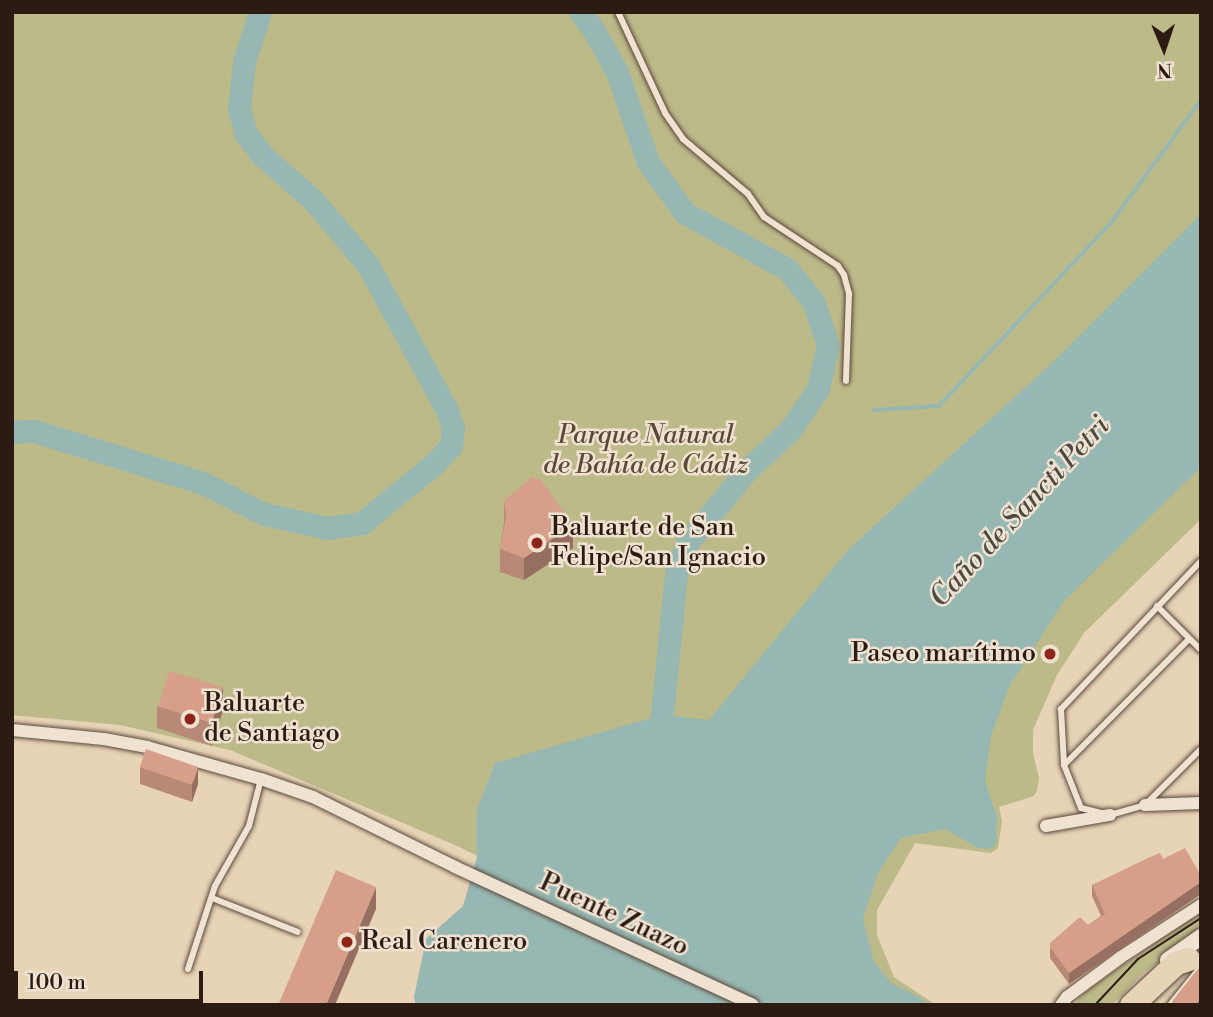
<!DOCTYPE html>
<html>
<head>
<meta charset="utf-8">
<style>
  body { margin:0 }
  #map { position:relative; width:1213px; height:1017px; overflow:hidden; background:#e7d3b6; font-family:"Libre Bodoni",serif }
  div>[style] { position:absolute }
  [style*='--x'] { left:calc(var(--x)*1px); top:calc(var(--y)*1px); width:calc(var(--w)*1px); rotate:calc(var(--a)*1deg) }
  .green>* { inset:0; background:#bdba89 }
  .water>* { inset:0; background:#97b7b2 }
  .stream>* { height:3.5px; margin:-1.75px; padding:0 1.75px; transform-origin:1.75px; border-radius:1.75px; background:#97b7b2 }
  .river>* { height:23px; margin:-11.5px; padding:0 11.5px; transform-origin:11.5px; border-radius:11.5px; background:#97b7b2 }
  .roads { filter:drop-shadow(0 0 2px #5b493c) drop-shadow(0 0 2px #5b493c) }
  .service>* { height:6px; margin:-3px; padding:0 3px; transform-origin:3px; border-radius:3px; background:#efe2d0 }
  .pedestrian>* { height:9px; margin:-4.5px; padding:0 4.5px; transform-origin:4.5px; border-radius:4.5px; background:#efe2d0 }
  .minor>* { height:12px; margin:-6px; padding:0 6px; transform-origin:6px; border-radius:6px; background:#efe2d0 }
  .tertiary>* { height:16px; margin:-8px; padding:0 8px; transform-origin:8px; border-radius:8px; background:#efe2d0 }
  .motorway>* { height:23px; margin:-11.5px; padding:0 11.5px; transform-origin:11.5px; border-radius:11.5px; background:#e7d3b6 }
  .tram>* { height:2px; margin:-1px; padding:0 1px; transform-origin:1px; border-radius:1px; background:#2c1b13 }
  .wall>* { inset:0; background:#b98977 }
  .shaded-wall>* { inset:0; background:#966f61 }
  .building>* { inset:0; background:#d79f8a; transform-origin:0 0 }
  .dots>* { width:19px; height:19px; translate:-50% -50%; box-sizing:border-box; border:4px solid #efe2d0; border-radius:50% }
  span { translate:-50% -50%; white-space:nowrap; text-align:center; line-height:1.15; -webkit-text-stroke:5px #efe2d0; paint-order:stroke }
  .park-label { font-size:26px; color:#584b36; font-style:italic }
  .poi-label { font-size:26px; color:#2c1b13 }
  .left { translate:0 -50%; text-align:left }
  .right { translate:-100% -50%; text-align:right }
  .street-label { font-size:26px; color:#2c1b13 }
  .water-label { font-size:28px; color:#4c4a43; font-style:italic }
  .frame { position:absolute; inset:0; border:14px solid #2c1b13; pointer-events:none }
  .north { position:absolute; left:1129px; top:14px; width:70px; height:70px; -webkit-text-stroke:5px #efe2d0; paint-order:stroke; rotate:178deg; font-size:19px; font-weight:700; line-height:28px; text-align:center; color:#2c1b13 }
  .north::after { content:''; display:block; margin:auto; width:24px; height:32px; background:#2c1b13; clip-path:polygon(50% 0,100% 100%,50% 72%,0 100%) }
  .scale { position:absolute; left:14px; top:971px; width:189px; height:32px; box-sizing:border-box; border:4px solid #2c1b13; border-top:0; padding-left:9px; font-size:21px; line-height:24px; white-space:nowrap; color:#2c1b13; -webkit-text-stroke:5px #efe2d0; paint-order:stroke }
</style>
</head>
<body>
<div id="map">
  <div class="green">
    <div style="clip-path:polygon(12px 12px,1201px 12px,1201px 519px,1084px 633px,1057px 675px,1033px 730px,1033px 753px,1039px 778px,1037px 791px,1034px 796px,999px 807px,1002px 821px,998px 848px,991px 853px,915px 843px,877px 910px,877px 935px,894px 977px,936px 1005px,788px 1005px,455px 845px,230px 750px,120px 725px,12px 715px)"></div>
    <div style="clip-path:polygon(1201px 911px,1201px 931px,1143px 973px,1112px 1005px,1075px 1005px,1082px 994px)"></div>
  </div>
  <div class="water">
    <div style="clip-path:polygon(1201px 214px,1201px 467px,1063px 602px,1009px 687px,991px 736px,985px 781px,997px 817px,996px 845px,989px 849px,978px 848px,945px 829px,901px 838px,878px 873px,863px 918px,874px 962px,891px 983px,921px 998px,925px 1005px,416px 1005px,414px 997px,426px 939px,463px 906px,477px 857px,477px 810px,495px 763px,662px 715px,709px 720px,848px 550px,1056px 359px)"></div>
  </div>
  <div class="stream">
    <div style="--x:874;--y:410;--w:65;--a:-3.5"></div>
    <div style="--x:939;--y:406;--w:251;--a:-46.8"></div>
    <div style="--x:1111;--y:223;--w:152;--a:-53.8"></div>
  </div>
  <div class="river">
    <div style="--x:580;--y:12;--w:21;--a:53"></div>
    <div style="--x:593;--y:29;--w:49;--a:60.8"></div>
    <div style="--x:617;--y:72;--w:95;--a:71"></div>
    <div style="--x:648;--y:162;--w:63;--a:54"></div>
    <div style="--x:685;--y:213;--w:116;--a:28.8"></div>
    <div style="--x:787;--y:269;--w:41;--a:50.9"></div>
    <div style="--x:813;--y:301;--w:46;--a:71.2"></div>
    <div style="--x:828;--y:345;--w:45;--a:102.8"></div>
    <div style="--x:818;--y:389;--w:50;--a:124.3"></div>
    <div style="--x:790;--y:430;--w:59;--a:137.1"></div>
    <div style="--x:747;--y:470;--w:94;--a:129.4"></div>
    <div style="--x:687;--y:543;--w:33;--a:110"></div>
    <div style="--x:676;--y:574;--w:142;--a:95.7"></div>
    <div style="--x:12;--y:432;--w:22;--a:-3"></div>
    <div style="--x:34;--y:431;--w:177;--a:17.1"></div>
    <div style="--x:203;--y:483;--w:68;--a:26.9"></div>
    <div style="--x:264;--y:514;--w:65;--a:12.5"></div>
    <div style="--x:327;--y:528;--w:35;--a:-8"></div>
    <div style="--x:362;--y:523;--w:93;--a:-39.3"></div>
    <div style="--x:434;--y:464;--w:25;--a:-47"></div>
    <div style="--x:451;--y:446;--w:18;--a:-84"></div>
    <div style="--x:453;--y:428;--w:19;--a:-108"></div>
    <div style="--x:447;--y:410;--w:165;--a:-118.6"></div>
    <div style="--x:368;--y:265;--w:85;--a:-130.2"></div>
    <div style="--x:313;--y:200;--w:68;--a:-138.6"></div>
    <div style="--x:262;--y:155;--w:26;--a:-127"></div>
    <div style="--x:246;--y:134;--w:26;--a:-106"></div>
    <div style="--x:239;--y:109;--w:47;--a:-83.9"></div>
    <div style="--x:244;--y:62;--w:52;--a:-72.3"></div>
  </div>
  <div class="roads">
    <div class="service">
      <div style="--x:618;--y:12;--w:111;--a:65"></div>
      <div style="--x:665;--y:113;--w:32;--a:55"></div>
      <div style="--x:683;--y:139;--w:85;--a:40.2"></div>
      <div style="--x:748;--y:194;--w:28;--a:55"></div>
      <div style="--x:764;--y:217;--w:89;--a:33.5"></div>
      <div style="--x:838;--y:266;--w:11;--a:56"></div>
      <div style="--x:844;--y:275;--w:20;--a:75"></div>
      <div style="--x:849;--y:294;--w:87;--a:92"></div>
      <div style="--x:1201;--y:561;--w:204;--a:133.4"></div>
      <div style="--x:1061;--y:709;--w:56;--a:86.9"></div>
      <div style="--x:1064;--y:765;--w:46;--a:68.4"></div>
      <div style="--x:1081;--y:808;--w:30;--a:14"></div>
      <div style="--x:1110;--y:815;--w:36;--a:-16"></div>
      <div style="--x:1145;--y:805;--w:79;--a:-45"></div>
      <div style="--x:1157;--y:606;--w:62;--a:45"></div>
      <div style="--x:1064;--y:765;--w:177;--a:-45.2"></div>
      <div style="--x:212;--y:898;--w:92;--a:21.6"></div>
      <div style="--x:188;--y:969;--w:87;--a:-72"></div>
      <div style="--x:215;--y:886;--w:69;--a:-60.5"></div>
      <div style="--x:249;--y:826;--w:49;--a:-75.7"></div>
    </div>
    <div class="pedestrian">
      <div style="--x:1171;--y:1005;--w:48;--a:-51"></div>
    </div>
    <div class="minor">
      <div style="--x:12;--y:730;--w:92;--a:5.6"></div>
      <div style="--x:104;--y:739;--w:44;--a:10.5"></div>
      <div style="--x:147;--y:747;--w:118;--a:15.7"></div>
      <div style="--x:261;--y:779;--w:55;--a:19.1"></div>
      <div style="--x:313;--y:797;--w:158;--a:26.2"></div>
      <div style="--x:455;--y:867;--w:328;--a:24.8"></div>
      <div style="--x:1145;--y:805;--w:56;--a:-2"></div>
      <div style="--x:1046;--y:826;--w:65;--a:-9.8"></div>
      <div style="--x:1061;--y:1005;--w:10;--a:-53"></div>
      <div style="--x:1067;--y:997;--w:67;--a:-36.5"></div>
      <div style="--x:1121;--y:957;--w:95;--a:-33"></div>
    </div>
    <div class="tertiary">
      <div style="--x:1168;--y:960;--w:40;--a:-34.9"></div>
    </div>
    <div class="motorway">
      <div style="--x:1131;--y:1005;--w:62;--a:-43"></div>
      <div style="--x:1176;--y:963;--w:13;--a:-18"></div>
    </div>
  </div>
  <div class="tram">
    <div style="--x:1095;--y:1005;--w:63;--a:-46.9"></div>
    <div style="--x:1138;--y:959;--w:75;--a:-33.1"></div>
  </div>
  <div class="wall">
    <div style="clip-path:polygon(504px 501px,573px 548px,524px 580px,500px 572px,500px 549px,504px 523px)"></div>
    <div style="clip-path:polygon(157px 706px,223px 710px,212px 746px,157px 728px)"></div>
    <div style="clip-path:polygon(140px 767px,198px 784px,192px 802px,140px 784px)"></div>
    <div style="clip-path:polygon(1163px 859px,1201px 876px,1201px 894px,1069px 984px,1050px 958px,1050px 943px,1088px 925px,1101px 916px,1092px 896px,1092px 885px)"></div>
  </div>
  <div class="shaded-wall">
    <div style="clip-path:polygon(573px 525px,573px 548px,524px 580px,524px 558px)"></div>
    <div style="clip-path:polygon(223px 687px,223px 710px,212px 746px,212px 723px)"></div>
    <div style="clip-path:polygon(198px 767px,198px 784px,192px 802px,192px 785px)"></div>
    <div style="clip-path:polygon(1201px 882px,1201px 894px,1069px 984px,1069px 973px)"></div>
    <div style="clip-path:polygon(376px 887px,376px 909px,335px 1005px,326px 1005px)"></div>
    <div style="clip-path:polygon(1201px 997px,1201px 1005px,1196px 1005px)"></div>
  </div>
  <div class="building">
    <div style="clip-path:polygon(532px 477px,541px 480px,573px 525px,524px 558px,500px 549px,506px 517px,504px 501px)"></div>
    <div style="left:169px;top:671px;width:56px;height:37px;rotate:17deg"></div>
    <div style="left:146px;top:749px;width:55px;height:19px;rotate:19deg"></div>
    <div style="clip-path:polygon(1185px 848px,1201px 876px,1201px 882px,1069px 973px,1050px 947px,1050px 943px,1080px 917px,1088px 925px,1105px 914px,1092px 885px,1148px 858px,1160px 853px,1163px 859px)"></div>
    <div style="clip-path:polygon(336px 870px,376px 887px,326px 1005px,282px 1005px,279px 1003px)"></div>
    <div style="clip-path:polygon(1201px 965px,1201px 997px,1196px 1005px,1171px 1005px,1173px 1000px)"></div>
  </div>
  <div class="dots">
    <div style="left:537px;top:543px;background:#8f2418"></div>
    <div style="left:1050px;top:654px;background:#8f2418"></div>
    <div style="left:190px;top:719px;background:#8f2418"></div>
    <div style="left:347px;top:942px;background:#8f2418"></div>
  </div>
  <div class="park-label">
    <span style="left:646px;top:451px">Parque Natural<br>de Bahía de Cádiz</span>
  </div>
  <div class="poi-label">
    <span class="left" style="left:551px;top:543px">Baluarte de San<br>Felipe/San Ignacio</span>
    <span class="right" style="left:1036px;top:654px">Paseo marítimo</span>
    <span class="left" style="left:204px;top:719px">Baluarte<br>de Santiago</span>
    <span class="left" style="left:361px;top:942px">Real Carenero</span>
  </div>
  <div class="street-label">
    <span style="left:614px;top:915px;rotate:25deg">Puente Zuazo</span>
  </div>
  <div class="water-label">
    <span style="left:1020px;top:512px;rotate:-47deg">Caño de Sancti Petri</span>
  </div>
  <div class="frame"></div>
  <div class="north">N</div>
  <div class="scale">100 m</div>
</div>
</body>
</html>
